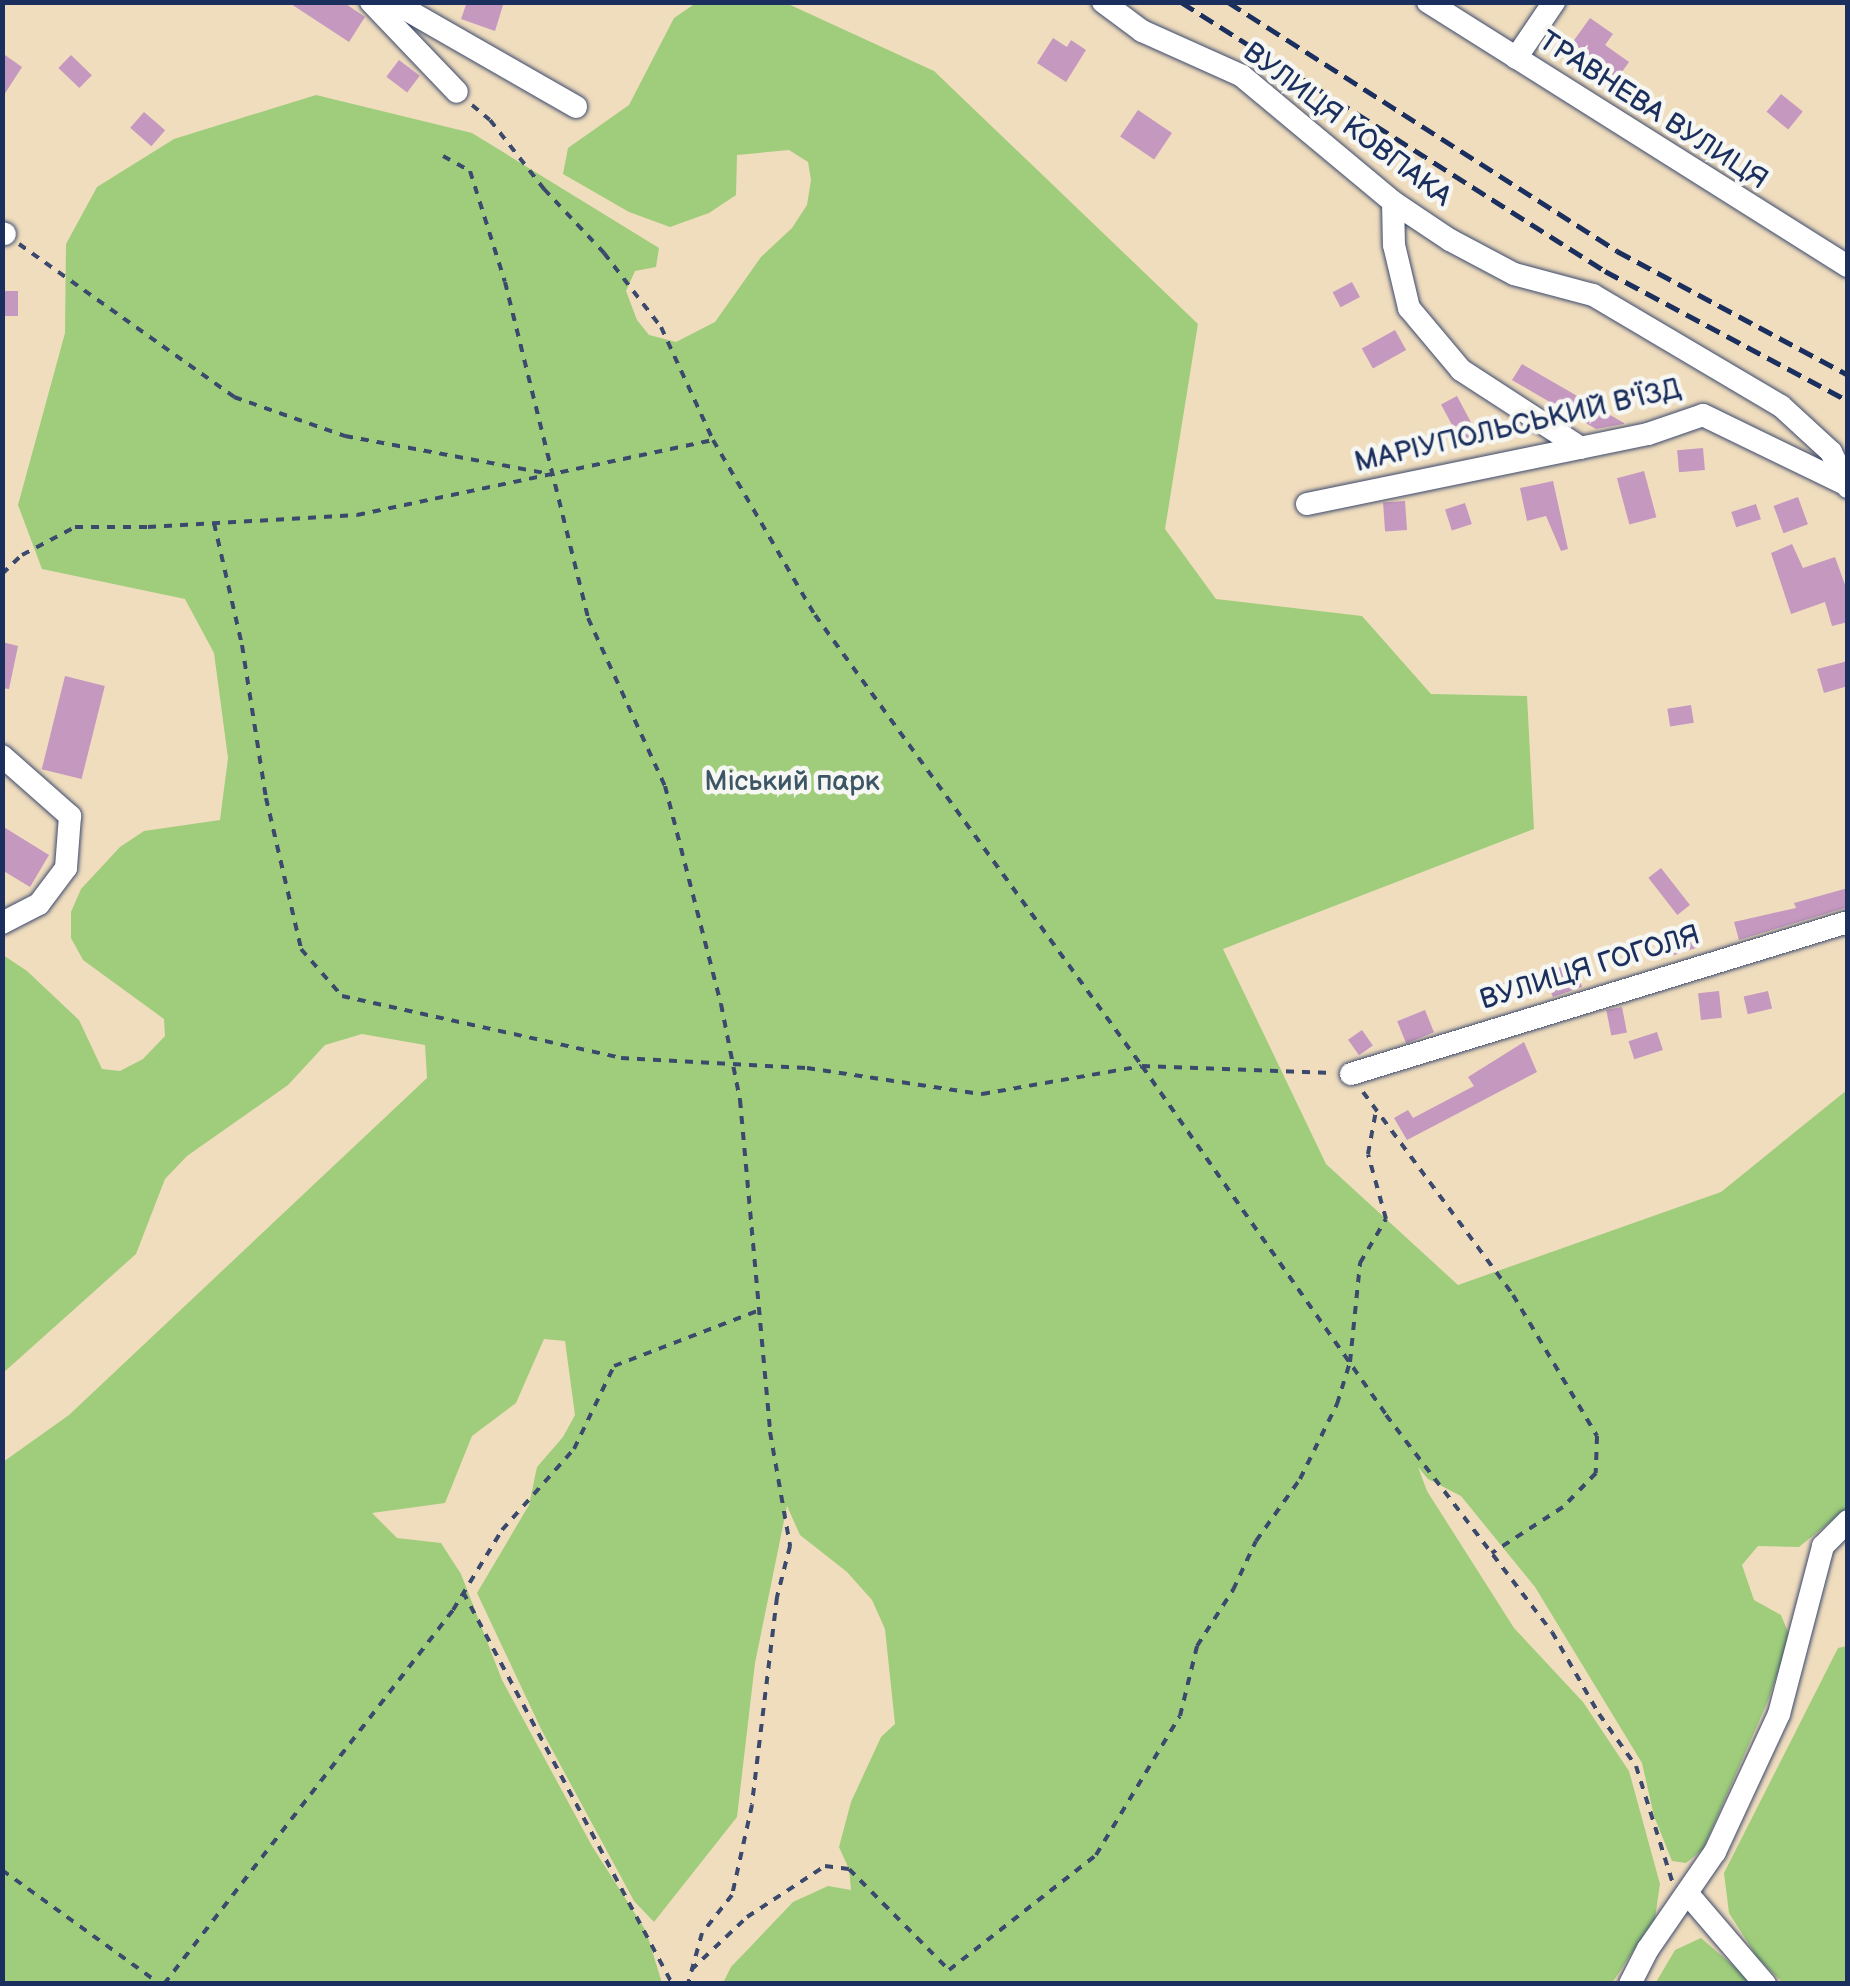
<!DOCTYPE html>
<html>
<head>
<meta charset="utf-8">
<style>
  body { margin:0 }
  #map { position:relative; width:1850px; height:1986px; overflow:hidden; background:#f0ddbe; font-family:"Balsamiq Sans",sans-serif }
  div>[style] { position:absolute }
  [style*='--x'] { left:calc(var(--x)*1px); top:calc(var(--y)*1px); width:calc(var(--w)*1px); rotate:calc(var(--a)*1deg) }
  .green>* { inset:0; background:#9fcd7b }
  .building>* { inset:0; background:#c598bf; transform-origin:0 0 }
  .path>* { height:4px; margin-top:-2px; transform-origin:0; background:repeating-linear-gradient(90deg,#3b496c 0 8px,transparent 0 16px) }
  .roads { filter:drop-shadow(0 0 2px #3b496c) drop-shadow(0 0 2px #3b496c) }
  .street>* { height:22px; margin:-11px; padding:0 11px; transform-origin:11px; border-radius:11px; background:#fff }
  .rail>* { height:5px; margin-top:-2.5px; transform-origin:0; background:repeating-linear-gradient(90deg,#1b2f5e 0 15px,transparent 0 23px) }
  span { translate:-50% -50%; white-space:nowrap; text-align:center; line-height:1.15; -webkit-text-stroke:9px #f6f6f2; paint-order:stroke }
  .street-label { font-size:28px; color:#1b2f5e }
  .park-label { font-size:28px; color:#3c5665 }
  .frame { position:absolute; inset:0; border:5px solid #1b2f5e; pointer-events:none }
</style>
</head>
<body>
<div id="map">
  <div class="green">
    <div style="clip-path:polygon(696px 3px,786px 3px,934px 71px,1198px 324px,1165px 529px,1216px 599px,1362px 616px,1431px 694px,1527px 696px,1534px 829px,1223px 949px,1326px 1164px,1458px 1285px,1721px 1192px,1847px 1090px,1847px 1508px,1799px 1547px,1758px 1546px,1742px 1565px,1754px 1600px,1781px 1615px,1790px 1637px,1767px 1703px,1703px 1849px,1686px 1863px,1672px 1861px,1654px 1816px,1642px 1763px,1535px 1587px,1461px 1496px,1428px 1479px,1418px 1467px,1427px 1491px,1514px 1628px,1583px 1702px,1629px 1771px,1660px 1884px,1655px 1918px,1612px 1983px,723px 1983px,731px 1967px,793px 1902px,828px 1886px,851px 1890px,849px 1869px,839px 1847px,851px 1802px,881px 1737px,895px 1724px,885px 1629px,872px 1600px,847px 1572px,800px 1535px,787px 1506px,755px 1663px,737px 1817px,654px 1922px,634px 1901px,542px 1731px,477px 1593px,529px 1505px,537px 1467px,563px 1437px,575px 1415px,565px 1341px,544px 1339px,516px 1403px,472px 1436px,445px 1503px,372px 1513px,397px 1538px,441px 1543px,461px 1574px,502px 1680px,592px 1846px,646px 1931px,662px 1983px,3px 1983px,3px 1462px,69px 1415px,427px 1078px,425px 1045px,362px 1034px,325px 1045px,288px 1085px,187px 1156px,165px 1179px,136px 1254px,3px 1373px,3px 955px,27px 971px,79px 1020px,102px 1069px,120px 1071px,143px 1059px,165px 1036px,164px 1019px,83px 960px,71px 938px,71px 912px,81px 889px,120px 847px,144px 831px,220px 820px,228px 758px,214px 653px,185px 599px,42px 569px,18px 505px,65px 333px,66px 244px,97px 187px,174px 139px,316px 95px,472px 133px,659px 248px,656px 267px,635px 271px,626px 291px,637px 320px,649px 335px,676px 342px,715px 322px,761px 257px,792px 228px,807px 205px,811px 180px,808px 162px,789px 150px,737px 155px,736px 195px,709px 213px,670px 227px,629px 212px,563px 174px,568px 148px,629px 105px,674px 18px)"></div>
    <div style="clip-path:polygon(1847px 1646px,1847px 1983px,1783px 1983px,1757px 1957px,1729px 1913px,1724px 1873px,1838px 1648px)"></div>
    <div style="clip-path:polygon(1701px 1938px,1744px 1975px,1752px 1984px,1655px 1984px,1675px 1950px)"></div>
  </div>
  <div class="building">
    <div style="clip-path:polygon(288px 2px,343px 2px,365px 17px,349px 42px)"></div>
    <div style="clip-path:polygon(467px 2px,504px 2px,495px 31px,461px 19px)"></div>
    <div style="clip-path:polygon(1590px 18px,1613px 34px,1605px 45px,1629px 62px,1611px 87px,1598px 78px,1606px 67px,1572px 43px)"></div>
    <div style="clip-path:polygon(1053px 38px,1067px 47px,1071px 40px,1086px 50px,1066px 82px,1037px 63px)"></div>
    <div style="clip-path:polygon(2px 53px,22px 67px,2px 98px)"></div>
    <div style="left:71px;top:55px;width:29px;height:18px;rotate:44deg"></div>
    <div style="left:399px;top:60px;width:26px;height:21px;rotate:37deg"></div>
    <div style="left:1781px;top:94px;width:28px;height:23px;rotate:39deg"></div>
    <div style="left:1138px;top:110px;width:41px;height:32px;rotate:34deg"></div>
    <div style="left:144px;top:112px;width:28px;height:21px;rotate:41deg"></div>
    <div style="left:1352px;top:282px;width:17px;height:22px;rotate:62deg"></div>
    <div style="left:2px;top:291px;width:16px;height:25px"></div>
    <div style="left:1395px;top:330px;width:23px;height:38px;rotate:61deg"></div>
    <div style="clip-path:polygon(1522px 364px,1624px 423px,1624px 424px,1596px 429px,1512px 380px)"></div>
    <div style="left:1457px;top:396px;width:51px;height:18px;rotate:62deg"></div>
    <div style="left:1703px;top:448px;width:22px;height:26px;rotate:85deg"></div>
    <div style="left:1644px;top:471px;width:48px;height:28px;rotate:75deg"></div>
    <div style="clip-path:polygon(1553px 481px,1568px 549px,1561px 551px,1546px 516px,1527px 521px,1520px 488px)"></div>
    <div style="left:1798px;top:497px;width:29px;height:26px;rotate:70deg"></div>
    <div style="left:1405px;top:501px;width:29px;height:22px;rotate:86deg"></div>
    <div style="left:1465px;top:503px;width:22px;height:21px;rotate:72deg"></div>
    <div style="left:1756px;top:504px;width:16px;height:26px;rotate:72deg"></div>
    <div style="clip-path:polygon(1792px 544px,1803px 568px,1835px 557px,1848px 593px,1848px 622px,1832px 626px,1825px 602px,1791px 614px,1771px 553px)"></div>
    <div style="clip-path:polygon(2px 642px,18px 646px,9px 689px,2px 688px)"></div>
    <div style="clip-path:polygon(1848px 661px,1848px 686px,1824px 693px,1817px 669px)"></div>
    <div style="left:65px;top:676px;width:41px;height:96px;rotate:14deg"></div>
    <div style="left:1691px;top:705px;width:18px;height:24px;rotate:81deg"></div>
    <div style="clip-path:polygon(2px 826px,49px 855px,30px 887px,2px 870px)"></div>
    <div style="left:1661px;top:868px;width:47px;height:16px;rotate:52deg"></div>
    <div style="clip-path:polygon(1848px 888px,1848px 907px,1739px 940px,1734px 922px,1796px 908px,1794px 903px)"></div>
    <div style="left:1696px;top:928px;width:19px;height:30px;rotate:72deg"></div>
    <div style="clip-path:polygon(1575px 961px,1582px 987px,1553px 997px,1543px 974px)"></div>
    <div style="left:1505px;top:982px;width:18px;height:14px;rotate:56deg"></div>
    <div style="left:1719px;top:991px;width:27px;height:21px;rotate:84deg"></div>
    <div style="left:1768px;top:991px;width:18px;height:25px;rotate:77deg"></div>
    <div style="left:1622px;top:1007px;width:26px;height:16px;rotate:79deg"></div>
    <div style="left:1425px;top:1010px;width:24px;height:30px;rotate:68deg"></div>
    <div style="left:1362px;top:1030px;width:19px;height:17px;rotate:55deg"></div>
    <div style="left:1657px;top:1032px;width:19px;height:30px;rotate:72deg"></div>
    <div style="clip-path:polygon(1524px 1042px,1537px 1072px,1407px 1140px,1394px 1118px,1408px 1110px,1413px 1118px,1474px 1086px,1468px 1077px)"></div>
  </div>
  <div class="path">
    <div style="--x:472;--y:105;--w:23;--a:40"></div>
    <div style="--x:490;--y:120;--w:88;--a:52"></div>
    <div style="--x:544;--y:189;--w:88;--a:46.8"></div>
    <div style="--x:604;--y:253;--w:93;--a:52.4"></div>
    <div style="--x:661;--y:327;--w:124;--a:65.3"></div>
    <div style="--x:713;--y:440;--w:203;--a:59.8"></div>
    <div style="--x:815;--y:615;--w:557;--a:54.06"></div>
    <div style="--x:1142;--y:1066;--w:426;--a:55"></div>
    <div style="--x:1386;--y:1415;--w:273;--a:52.6"></div>
    <div style="--x:1552;--y:1632;--w:95;--a:60.2"></div>
    <div style="--x:1599;--y:1714;--w:64;--a:54.6"></div>
    <div style="--x:1636;--y:1766;--w:121;--a:72.6"></div>
    <div style="--x:443;--y:156;--w:31;--a:29"></div>
    <div style="--x:470;--y:171;--w:116;--a:72.5"></div>
    <div style="--x:505;--y:282;--w:346;--a:76.1"></div>
    <div style="--x:588;--y:618;--w:185;--a:65.4"></div>
    <div style="--x:665;--y:786;--w:225;--a:75.6"></div>
    <div style="--x:721;--y:1004;--w:98;--a:78.8"></div>
    <div style="--x:740;--y:1100;--w:333;--a:84.8"></div>
    <div style="--x:770;--y:1432;--w:116;--a:80"></div>
    <div style="--x:790;--y:1546;--w:53;--a:104.3"></div>
    <div style="--x:777;--y:1597;--w:209;--a:96.9"></div>
    <div style="--x:752;--y:1805;--w:92;--a:102.5"></div>
    <div style="--x:732;--y:1895;--w:48;--a:128.3"></div>
    <div style="--x:702;--y:1933;--w:53;--a:105.4"></div>
    <div style="--x:19;--y:244;--w:264;--a:35.4"></div>
    <div style="--x:234;--y:397;--w:118;--a:19.4"></div>
    <div style="--x:345;--y:436;--w:208;--a:10.5"></div>
    <div style="--x:214;--y:523;--w:125;--a:77.1"></div>
    <div style="--x:242;--y:645;--w:155;--a:81.1"></div>
    <div style="--x:266;--y:798;--w:155;--a:76.9"></div>
    <div style="--x:301;--y:949;--w:62;--a:48.9"></div>
    <div style="--x:342;--y:996;--w:286;--a:12.5"></div>
    <div style="--x:621;--y:1058;--w:186;--a:3.1"></div>
    <div style="--x:807;--y:1068;--w:177;--a:8.5"></div>
    <div style="--x:982;--y:1094;--w:162;--a:-9.9"></div>
    <div style="--x:1142;--y:1066;--w:191;--a:2.1"></div>
    <div style="--x:2;--y:574;--w:28;--a:-44"></div>
    <div style="--x:22;--y:555;--w:60;--a:-27.8"></div>
    <div style="--x:75;--y:527;--w:73;--a:0"></div>
    <div style="--x:148;--y:527;--w:209;--a:-3.3"></div>
    <div style="--x:357;--y:515;--w:364;--a:-11.9"></div>
    <div style="--x:1363;--y:1092;--w:252;--a:53.5"></div>
    <div style="--x:1513;--y:1295;--w:164;--a:59.2"></div>
    <div style="--x:1597;--y:1436;--w:37;--a:92"></div>
    <div style="--x:1596;--y:1473;--w:47;--a:134.1"></div>
    <div style="--x:1563;--y:1507;--w:85;--a:147.1"></div>
    <div style="--x:463;--y:1592;--w:444;--a:61.9"></div>
    <div style="--x:2;--y:1870;--w:195;--a:35.8"></div>
    <div style="--x:691;--y:1970;--w:77;--a:-43.4"></div>
    <div style="--x:747;--y:1917;--w:93;--a:-33.2"></div>
    <div style="--x:825;--y:1866;--w:24;--a:7"></div>
    <div style="--x:849;--y:1869;--w:142;--a:45.3"></div>
    <div style="--x:949;--y:1970;--w:187;--a:-38"></div>
    <div style="--x:1096;--y:1855;--w:162;--a:-58.9"></div>
    <div style="--x:1180;--y:1716;--w:72;--a:-76.3"></div>
    <div style="--x:1197;--y:1646;--w:67;--a:-57.3"></div>
    <div style="--x:1233;--y:1590;--w:54;--a:-64.9"></div>
    <div style="--x:1256;--y:1541;--w:76;--a:-54.6"></div>
    <div style="--x:1300;--y:1479;--w:84;--a:-63.7"></div>
    <div style="--x:1337;--y:1404;--w:44;--a:-72.8"></div>
    <div style="--x:1350;--y:1362;--w:100;--a:-84.2"></div>
    <div style="--x:1360;--y:1263;--w:51;--a:-59.4"></div>
    <div style="--x:1386;--y:1219;--w:67;--a:-105.5"></div>
    <div style="--x:1368;--y:1154;--w:44;--a:-79.5"></div>
    <div style="--x:164;--y:1984;--w:473;--a:-52.3"></div>
    <div style="--x:453;--y:1610;--w:94;--a:-58.5"></div>
    <div style="--x:502;--y:1530;--w:108;--a:-48.4"></div>
    <div style="--x:574;--y:1449;--w:92;--a:-64.3"></div>
    <div style="--x:614;--y:1366;--w:153;--a:-21"></div>
  </div>
  <div class="roads">
    <div class="street">
      <div style="--x:371;--y:2;--w:124;--a:46.3"></div>
      <div style="--x:393;--y:2;--w:211;--a:29.8"></div>
      <div style="--x:1103;--y:2;--w:49;--a:36.6"></div>
      <div style="--x:1142;--y:31;--w:110;--a:24.2"></div>
      <div style="--x:1242;--y:76;--w:197;--a:39.8"></div>
      <div style="--x:1393;--y:202;--w:69;--a:33.7"></div>
      <div style="--x:1450;--y:240;--w:72;--a:28"></div>
      <div style="--x:1514;--y:274;--w:82;--a:14.9"></div>
      <div style="--x:1593;--y:295;--w:218;--a:30.6"></div>
      <div style="--x:1781;--y:406;--w:68;--a:42.6"></div>
      <div style="--x:1831;--y:452;--w:39;--a:64"></div>
      <div style="--x:1428;--y:2;--w:496;--a:32.2"></div>
      <div style="--x:1516;--y:58;--w:68;--a:-55.8"></div>
      <div style="--x:1393;--y:202;--w:43;--a:88.7"></div>
      <div style="--x:1394;--y:245;--w:65;--a:76.6"></div>
      <div style="--x:1409;--y:308;--w:81;--a:50"></div>
      <div style="--x:1461;--y:370;--w:143;--a:33"></div>
      <div style="--x:2;--y:233;--w:3;--a:18"></div>
      <div style="--x:1307;--y:504;--w:348;--a:-11.6"></div>
      <div style="--x:1648;--y:434;--w:58;--a:-19.1"></div>
      <div style="--x:1703;--y:415;--w:160;--a:25.9"></div>
      <div style="--x:2;--y:756;--w:91;--a:41.4"></div>
      <div style="--x:70;--y:816;--w:52;--a:94.4"></div>
      <div style="--x:66;--y:868;--w:45;--a:126.9"></div>
      <div style="--x:39;--y:904;--w:42;--a:152.8"></div>
      <div style="--x:1351;--y:1074;--w:520;--a:-17.01"></div>
      <div style="--x:1687;--y:1893;--w:120;--a:49.4"></div>
      <div style="--x:1630;--y:1984;--w:39;--a:-63"></div>
      <div style="--x:1648;--y:1949;--w:118;--a:-55.4"></div>
      <div style="--x:1715;--y:1852;--w:152;--a:-65.1"></div>
      <div style="--x:1779;--y:1714;--w:174;--a:-75.3"></div>
      <div style="--x:1823;--y:1546;--w:35;--a:-45"></div>
    </div>
  </div>
  <div class="rail">
    <div style="--x:1181;--y:2;--w:502;--a:32.39"></div>
    <div style="--x:1605;--y:271;--w:276;--a:28.1"></div>
    <div style="--x:1228;--y:2;--w:462;--a:32.6"></div>
    <div style="--x:1617;--y:251;--w:262;--a:28.2"></div>
  </div>
  <div class="street-label">
    <span style="left:1653px;top:111px;rotate:33deg">ТРАВНЕВА ВУЛИЦЯ</span>
    <span style="left:1347px;top:125px;rotate:37deg">ВУЛИЦЯ КОВПАКА</span>
    <span style="left:1518px;top:426px;rotate:-13deg">МАРІУПОЛЬСЬКИЙ В'ЇЗД</span>
    <span style="left:1590px;top:968px;rotate:-17deg">ВУЛИЦЯ ГОГОЛЯ</span>
  </div>
  <div class="park-label">
    <span style="left:792px;top:782px">Міський парк</span>
  </div>
  <div class="frame"></div>
</div>
</body>
</html>
